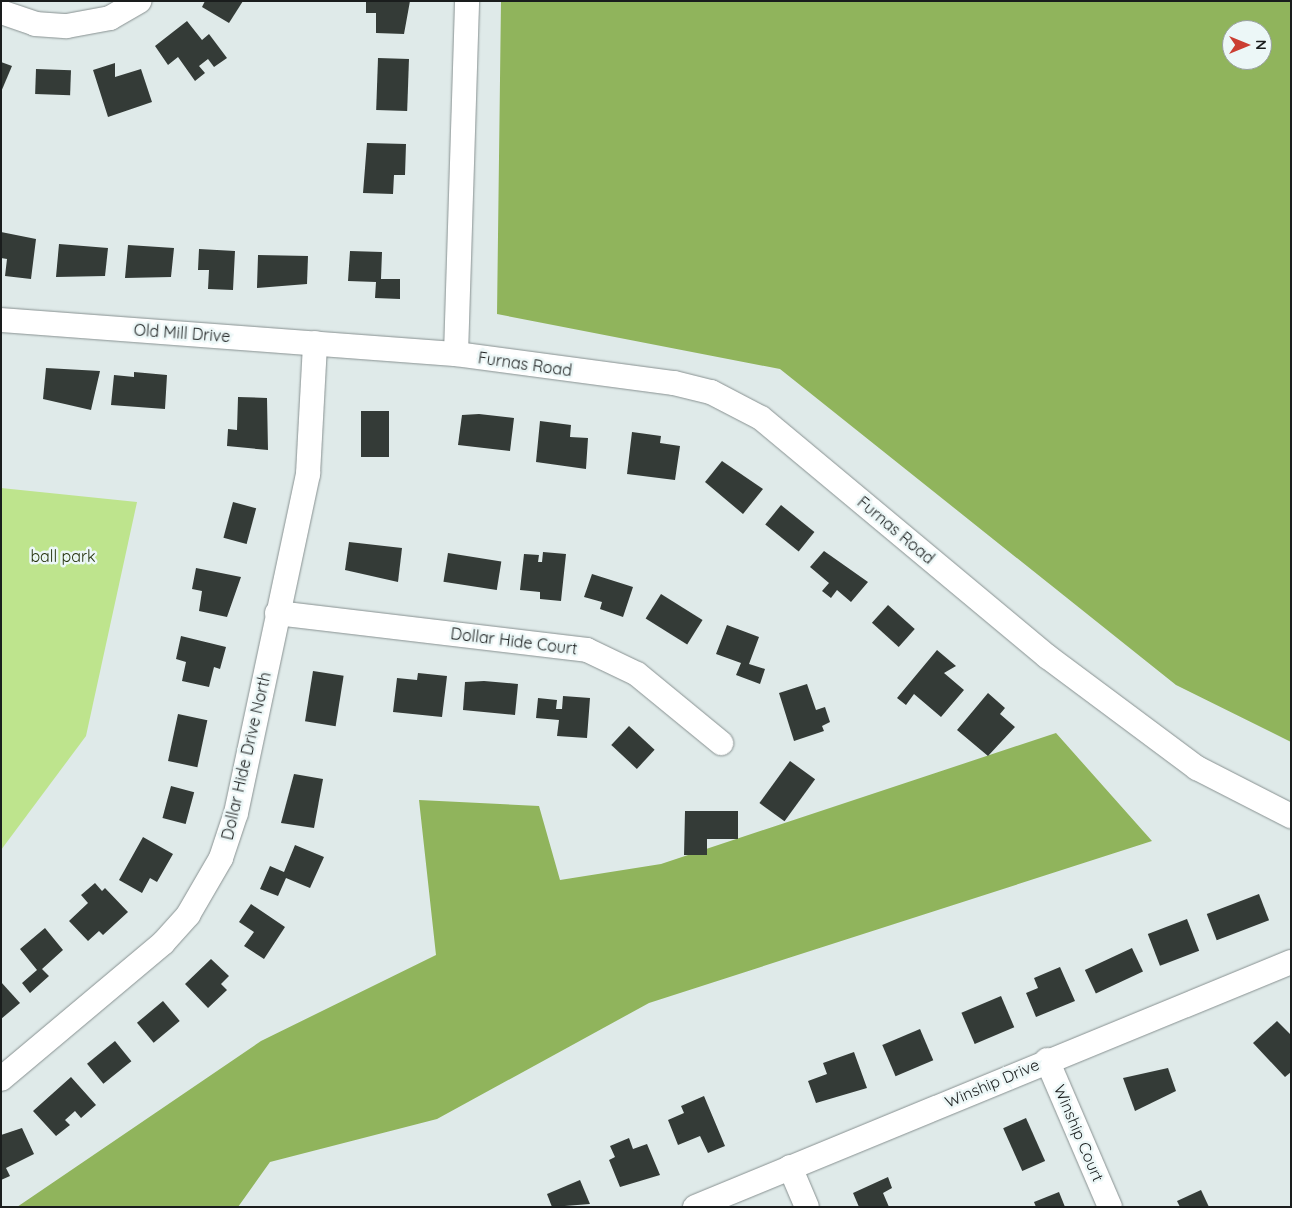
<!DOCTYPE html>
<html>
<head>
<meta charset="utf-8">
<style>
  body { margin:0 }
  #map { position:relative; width:1292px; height:1208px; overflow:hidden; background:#dfeae9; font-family:Quicksand,sans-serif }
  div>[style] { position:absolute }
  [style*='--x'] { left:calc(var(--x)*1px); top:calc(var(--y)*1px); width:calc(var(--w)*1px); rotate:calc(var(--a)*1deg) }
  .green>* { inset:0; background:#bee48d }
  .forest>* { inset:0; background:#90b45c }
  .building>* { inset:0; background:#343b37; transform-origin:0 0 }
  .roads { filter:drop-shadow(0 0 1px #889191) drop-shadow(0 0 1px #889191) }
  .minor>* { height:24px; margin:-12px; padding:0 12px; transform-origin:12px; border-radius:12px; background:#fff }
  span { translate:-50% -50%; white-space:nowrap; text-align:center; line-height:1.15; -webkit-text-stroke:5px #ecf7f7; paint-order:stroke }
  .street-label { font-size:16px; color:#1a1d1d }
  .park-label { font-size:16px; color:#25330e }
  .frame { position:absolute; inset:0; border:2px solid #1a1d1d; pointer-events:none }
  .north { position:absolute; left:1222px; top:20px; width:50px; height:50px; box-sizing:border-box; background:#ecf7f7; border:1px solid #98a0a0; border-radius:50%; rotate:90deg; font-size:14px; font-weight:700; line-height:20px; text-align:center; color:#1a1d1d }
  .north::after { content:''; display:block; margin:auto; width:18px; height:22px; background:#cb3e32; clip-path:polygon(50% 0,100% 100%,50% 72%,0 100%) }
</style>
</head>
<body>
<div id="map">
  <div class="green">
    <div style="clip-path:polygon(1px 488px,137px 502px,86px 736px,1px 850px)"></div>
  </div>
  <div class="forest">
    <div style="clip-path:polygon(evenodd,501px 1px,1291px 1px,1291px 742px,1176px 685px,780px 369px,497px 314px,501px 1px,1232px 30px,1262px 30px,1262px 60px,1232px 60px,1232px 30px)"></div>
    <div style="clip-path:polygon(1056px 733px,1152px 841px,649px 1003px,437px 1119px,270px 1162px,238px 1207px,17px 1207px,261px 1041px,436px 955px,419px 800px,539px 806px,560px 880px,661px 864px)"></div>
  </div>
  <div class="building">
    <div style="clip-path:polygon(205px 1px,243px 1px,229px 23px,202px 7px)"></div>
    <div style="clip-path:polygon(366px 1px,410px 1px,404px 34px,376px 33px,376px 13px,366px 13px)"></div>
    <div style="clip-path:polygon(187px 21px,202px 40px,209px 34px,227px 58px,214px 67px,208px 59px,199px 66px,205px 73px,195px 81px,178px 57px,168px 65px,155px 46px)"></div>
    <div style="left:378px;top:58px;width:31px;height:52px;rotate:2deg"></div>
    <div style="clip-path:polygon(1px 62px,12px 66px,1px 92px)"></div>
    <div style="clip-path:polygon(115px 63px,115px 77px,141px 69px,152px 102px,108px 117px,93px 70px)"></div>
    <div style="left:36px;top:69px;width:35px;height:25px;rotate:2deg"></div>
    <div style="clip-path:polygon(367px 143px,406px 144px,405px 175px,394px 175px,393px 194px,363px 193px)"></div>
    <div style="clip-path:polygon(1px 232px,36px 239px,31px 279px,5px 276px,7px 259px,1px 258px)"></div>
    <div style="clip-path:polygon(59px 244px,108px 248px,105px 276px,56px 277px)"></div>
    <div style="clip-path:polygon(128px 245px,174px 248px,171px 277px,125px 278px)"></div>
    <div style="clip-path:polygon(199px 249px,235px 251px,233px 290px,208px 289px,209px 270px,198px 270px)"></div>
    <div style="clip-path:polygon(350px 251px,382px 252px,381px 279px,400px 279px,400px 299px,375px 298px,376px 282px,348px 281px)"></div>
    <div style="clip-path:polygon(258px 255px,308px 256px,307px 284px,257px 288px)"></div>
    <div style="clip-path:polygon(46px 368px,100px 371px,91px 410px,43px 399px)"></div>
    <div style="clip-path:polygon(134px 372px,167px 375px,165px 409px,111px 405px,114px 375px,134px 377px)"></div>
    <div style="clip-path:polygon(238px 397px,267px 398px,268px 450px,227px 446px,228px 429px,237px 430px)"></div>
    <div style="left:361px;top:411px;width:28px;height:46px"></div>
    <div style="clip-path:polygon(479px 414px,514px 418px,510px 451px,458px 445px,462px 415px)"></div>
    <div style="clip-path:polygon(540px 421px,571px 425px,570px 437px,588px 438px,586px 469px,536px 462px)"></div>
    <div style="clip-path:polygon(632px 432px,661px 436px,660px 443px,680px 446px,675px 480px,627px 474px)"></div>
    <div style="clip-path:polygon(722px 461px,763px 489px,743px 514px,705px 482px)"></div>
    <div style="left:233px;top:502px;width:24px;height:37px;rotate:15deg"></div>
    <div style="left:781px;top:505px;width:43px;height:25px;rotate:39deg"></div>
    <div style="clip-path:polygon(349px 542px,402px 548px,398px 582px,345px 570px)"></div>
    <div style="clip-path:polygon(824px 551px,868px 582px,851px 602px,837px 590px,831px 598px,822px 591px,829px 583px,810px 567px)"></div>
    <div style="clip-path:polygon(543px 552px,566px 554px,561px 601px,540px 599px,540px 592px,520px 590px,524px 554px,539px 555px,538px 562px,542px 562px)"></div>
    <div style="left:448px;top:553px;width:54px;height:29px;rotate:9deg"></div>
    <div style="clip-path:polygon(196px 568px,241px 577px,227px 617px,199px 611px,202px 591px,192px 589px)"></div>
    <div style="clip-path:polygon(592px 574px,633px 587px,623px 617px,600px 609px,602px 602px,584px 597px)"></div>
    <div style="left:661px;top:594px;width:49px;height:29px;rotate:32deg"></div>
    <div style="left:888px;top:605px;width:36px;height:24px;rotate:42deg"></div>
    <div style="clip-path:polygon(727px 625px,759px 637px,749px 664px,765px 669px,760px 684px,736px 675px,741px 663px,716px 654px)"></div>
    <div style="clip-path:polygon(181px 636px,226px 647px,220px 669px,214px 667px,209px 687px,182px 681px,186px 662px,176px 659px)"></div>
    <div style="clip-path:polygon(937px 650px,956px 666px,944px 673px,964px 690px,941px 717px,914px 694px,906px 705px,897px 698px)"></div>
    <div style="left:313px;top:671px;width:31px;height:51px;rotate:9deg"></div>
    <div style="clip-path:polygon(418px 673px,447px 676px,442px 717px,393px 712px,397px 678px,417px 680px)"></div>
    <div style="clip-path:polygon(484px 681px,518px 684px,515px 715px,463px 710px,465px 682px)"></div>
    <div style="clip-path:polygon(807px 684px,816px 710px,825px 707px,830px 722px,822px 726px,824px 731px,794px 741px,779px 693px)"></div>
    <div style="clip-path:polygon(988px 693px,1005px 708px,1000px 714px,1015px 727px,988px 756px,957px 730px)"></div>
    <div style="clip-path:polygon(563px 696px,590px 698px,587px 738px,557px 736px,559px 720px,536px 718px,538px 698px,557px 700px,556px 709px,562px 709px)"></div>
    <div style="left:178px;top:714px;width:30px;height:48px;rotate:12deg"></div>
    <div style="left:629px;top:726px;width:35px;height:26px;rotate:43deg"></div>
    <div style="left:790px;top:761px;width:31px;height:52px;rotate:36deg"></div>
    <div style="clip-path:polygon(294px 774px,323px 779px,314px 828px,281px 823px)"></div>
    <div style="left:171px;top:786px;width:24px;height:33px;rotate:15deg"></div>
    <div style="clip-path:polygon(685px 811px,738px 811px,738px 839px,707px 839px,707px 855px,684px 855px)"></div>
    <div style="clip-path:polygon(143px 837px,173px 854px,157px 882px,150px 878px,142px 893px,119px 880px)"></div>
    <div style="clip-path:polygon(295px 845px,324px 857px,310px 888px,286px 878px,278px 896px,260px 889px,270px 866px,284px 872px)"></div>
    <div style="clip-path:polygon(95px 883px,102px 891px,105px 888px,128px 912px,103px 935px,99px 931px,88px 941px,69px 921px,88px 903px,81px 895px)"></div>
    <div style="left:1259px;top:894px;width:28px;height:56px;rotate:69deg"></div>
    <div style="clip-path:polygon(251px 904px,285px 927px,264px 959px,244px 946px,254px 932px,239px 922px)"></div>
    <div style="left:1187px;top:919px;width:34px;height:42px;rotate:69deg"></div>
    <div style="clip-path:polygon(45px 928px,63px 950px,42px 969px,49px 976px,30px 993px,22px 983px,37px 970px,20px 949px)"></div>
    <div style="left:1132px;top:948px;width:26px;height:52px;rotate:65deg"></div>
    <div style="clip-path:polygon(211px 959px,229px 976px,221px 984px,227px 990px,208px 1008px,185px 984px)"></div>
    <div style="clip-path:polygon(1060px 967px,1075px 1001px,1036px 1017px,1026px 993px,1038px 988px,1034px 978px)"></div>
    <div style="clip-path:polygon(1px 982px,20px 1003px,1px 1019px)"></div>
    <div style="left:1001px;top:996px;width:34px;height:43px;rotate:67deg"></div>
    <div style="left:163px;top:1001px;width:26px;height:34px;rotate:50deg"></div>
    <div style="clip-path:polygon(1277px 1021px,1291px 1035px,1291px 1072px,1285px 1077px,1253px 1043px)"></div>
    <div style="left:920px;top:1029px;width:34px;height:41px;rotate:67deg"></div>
    <div style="left:115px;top:1041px;width:26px;height:36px;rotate:51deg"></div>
    <div style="clip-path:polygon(854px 1052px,867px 1088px,816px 1103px,808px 1081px,827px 1074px,823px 1063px)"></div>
    <div style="clip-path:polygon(1168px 1068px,1176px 1091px,1135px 1111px,1123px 1078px)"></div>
    <div style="clip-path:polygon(71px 1077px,96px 1105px,81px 1118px,75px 1111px,65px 1120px,70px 1125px,56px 1136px,33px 1111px)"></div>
    <div style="clip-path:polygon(704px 1096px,725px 1146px,708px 1153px,700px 1136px,678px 1145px,668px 1120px,684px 1113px,681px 1106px)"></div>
    <div style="left:1026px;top:1118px;width:47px;height:25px;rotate:66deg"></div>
    <div style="clip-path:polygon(22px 1128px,34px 1154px,6px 1168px,10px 1176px,1px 1180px,1px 1135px)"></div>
    <div style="clip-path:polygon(629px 1138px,633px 1149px,647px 1144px,660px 1175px,620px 1187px,609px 1160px,615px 1157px,610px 1146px)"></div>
    <div style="clip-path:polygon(888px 1177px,892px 1188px,883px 1193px,889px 1207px,859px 1207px,853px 1193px)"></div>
    <div style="clip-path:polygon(580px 1180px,590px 1204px,552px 1207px,547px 1194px)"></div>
    <div style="clip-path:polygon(1201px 1190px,1209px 1207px,1180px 1207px,1177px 1201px)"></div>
    <div style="clip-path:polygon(1059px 1192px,1065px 1207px,1036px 1207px,1034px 1202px)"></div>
  </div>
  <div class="roads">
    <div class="minor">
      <div style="--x:1;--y:12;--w:36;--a:19"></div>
      <div style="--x:35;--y:24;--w:32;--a:4"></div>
      <div style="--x:67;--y:26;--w:44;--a:-10.5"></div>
      <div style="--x:110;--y:18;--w:34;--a:-30"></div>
      <div style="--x:1;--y:320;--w:456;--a:4.3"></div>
      <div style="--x:456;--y:354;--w:220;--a:7.6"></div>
      <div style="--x:674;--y:383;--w:38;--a:14"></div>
      <div style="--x:711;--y:392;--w:56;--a:27.5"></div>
      <div style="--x:761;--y:418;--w:373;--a:39.8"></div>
      <div style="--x:1048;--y:657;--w:186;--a:36.7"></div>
      <div style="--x:1197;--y:768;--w:106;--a:27.1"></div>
      <div style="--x:456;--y:354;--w:353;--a:-88.2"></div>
      <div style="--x:277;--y:613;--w:312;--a:6.8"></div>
      <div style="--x:587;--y:650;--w:55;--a:25.6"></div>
      <div style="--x:637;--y:674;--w:109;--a:39.4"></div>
      <div style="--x:1047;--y:1060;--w:160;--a:66.8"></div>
      <div style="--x:1;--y:1079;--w:212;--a:-40"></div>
      <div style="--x:163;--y:943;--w:38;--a:-48"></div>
      <div style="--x:188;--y:915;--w:66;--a:-59.9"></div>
      <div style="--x:221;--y:858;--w:47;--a:-71.6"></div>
      <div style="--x:236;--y:813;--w:347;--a:-78"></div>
      <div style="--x:308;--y:474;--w:131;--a:-86.9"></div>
      <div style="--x:790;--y:1167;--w:43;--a:67"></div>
      <div style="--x:695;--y:1207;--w:644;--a:-22.35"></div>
    </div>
  </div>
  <div class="street-label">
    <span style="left:182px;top:333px;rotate:4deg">Old Mill Drive</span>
    <span style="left:525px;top:364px;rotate:8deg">Furnas Road</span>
    <span style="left:896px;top:530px;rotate:40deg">Furnas Road</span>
    <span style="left:514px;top:641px;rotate:7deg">Dollar Hide Court</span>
    <span style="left:246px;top:756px;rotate:-77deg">Dollar Hide Drive North</span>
    <span style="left:992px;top:1083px;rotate:-23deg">Winship Drive</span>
    <span style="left:1079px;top:1133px;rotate:67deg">Winship Court</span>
  </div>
  <div class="park-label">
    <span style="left:63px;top:556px">ball park</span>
  </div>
  <div class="frame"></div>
  <div class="north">N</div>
</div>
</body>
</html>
